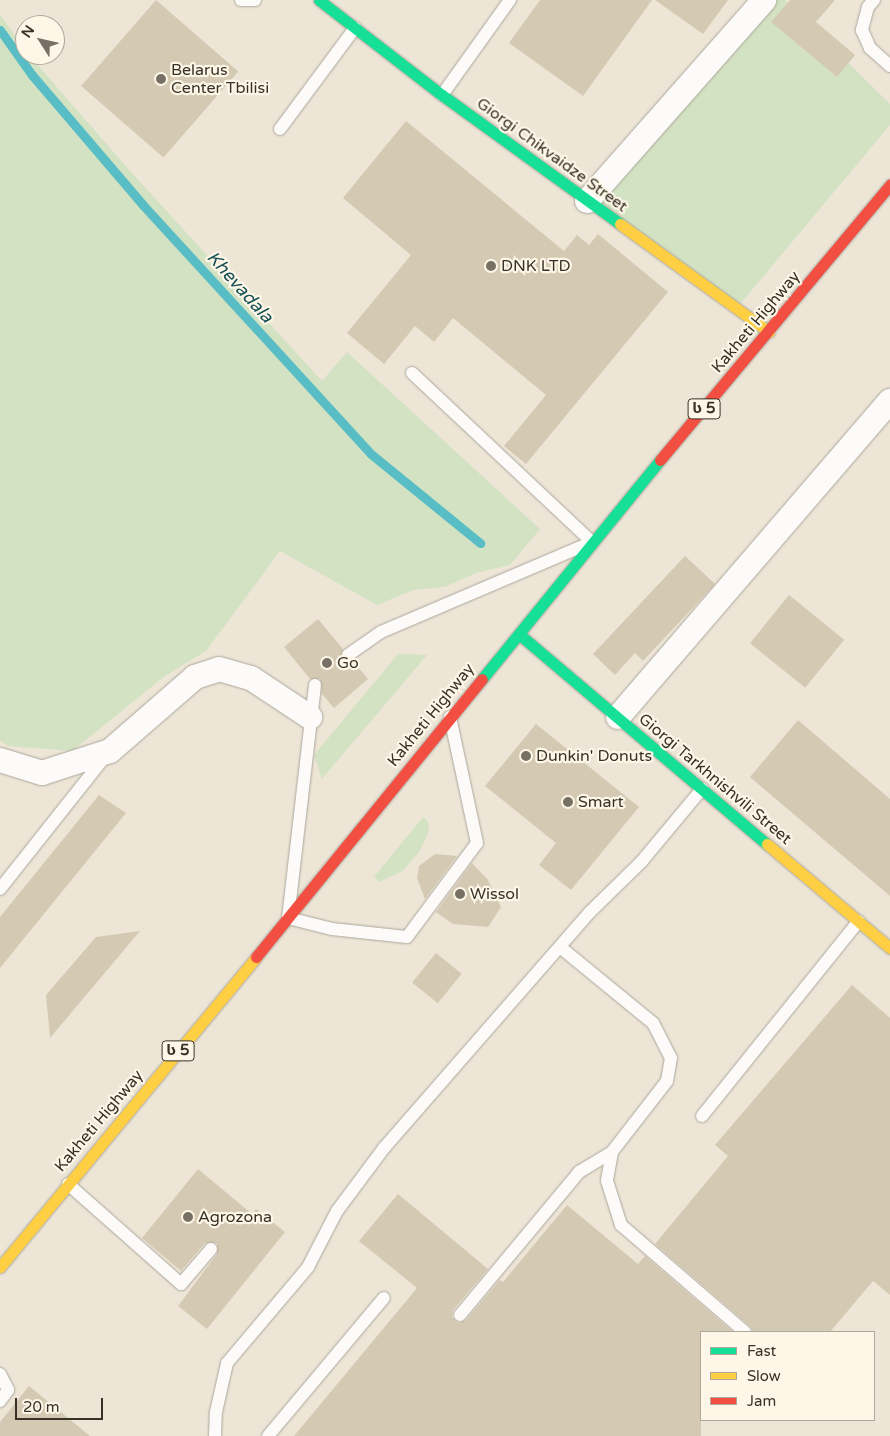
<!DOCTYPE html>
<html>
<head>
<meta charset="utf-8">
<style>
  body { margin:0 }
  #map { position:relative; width:890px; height:1436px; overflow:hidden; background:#ede6d7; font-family:"Varela Round","Noto Sans Georgian",sans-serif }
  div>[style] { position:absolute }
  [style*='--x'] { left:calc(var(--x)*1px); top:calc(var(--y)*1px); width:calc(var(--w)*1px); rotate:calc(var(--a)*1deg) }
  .green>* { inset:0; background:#d3e2c2 }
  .stream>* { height:9px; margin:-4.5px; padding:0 4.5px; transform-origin:4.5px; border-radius:4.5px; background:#58bdc4 }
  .building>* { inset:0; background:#d4c9b2; transform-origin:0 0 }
  .roads { filter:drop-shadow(0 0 1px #aca69b) drop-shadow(0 0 1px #aca69b) }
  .lane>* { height:12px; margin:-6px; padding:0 6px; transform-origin:6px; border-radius:6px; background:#fcfbf9 }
  .street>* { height:24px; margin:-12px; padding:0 12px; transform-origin:12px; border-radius:12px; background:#fcfbf9 }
  .fast>* { height:11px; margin:-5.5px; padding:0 5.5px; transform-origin:5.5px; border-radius:5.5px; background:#16e098 }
  .slow>* { height:11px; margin:-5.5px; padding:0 5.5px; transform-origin:5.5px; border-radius:5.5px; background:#ffcf43 }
  .jam>* { height:11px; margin:-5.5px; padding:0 5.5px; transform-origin:5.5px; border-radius:5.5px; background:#f24e42 }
  .dots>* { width:14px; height:14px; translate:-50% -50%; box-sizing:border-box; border:2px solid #fef7e7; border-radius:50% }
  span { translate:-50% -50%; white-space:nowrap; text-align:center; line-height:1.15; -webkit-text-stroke:4.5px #fef7e7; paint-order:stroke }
  .shield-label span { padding:1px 4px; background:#fef7e7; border:1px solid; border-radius:4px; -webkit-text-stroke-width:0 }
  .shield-label { font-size:15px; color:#373228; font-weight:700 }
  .poi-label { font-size:16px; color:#373228 }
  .left { translate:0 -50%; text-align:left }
  .street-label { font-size:16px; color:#373228 }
  .water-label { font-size:18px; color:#195158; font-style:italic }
  .legend { position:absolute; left:700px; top:1331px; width:175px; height:90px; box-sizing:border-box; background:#fef7e7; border:1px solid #aea89b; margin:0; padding:6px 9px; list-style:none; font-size:15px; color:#373228 }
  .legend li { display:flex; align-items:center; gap:10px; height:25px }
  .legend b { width:25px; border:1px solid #aea89b }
  .north { position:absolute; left:15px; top:15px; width:50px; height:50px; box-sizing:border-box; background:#fef7e7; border:1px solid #aea89b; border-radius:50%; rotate:305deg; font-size:14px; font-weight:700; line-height:20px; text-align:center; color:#373228 }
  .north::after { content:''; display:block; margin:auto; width:18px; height:22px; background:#777165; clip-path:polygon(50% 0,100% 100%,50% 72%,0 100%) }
  .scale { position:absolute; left:15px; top:1398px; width:88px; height:22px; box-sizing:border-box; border:2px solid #373228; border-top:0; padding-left:6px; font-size:15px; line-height:18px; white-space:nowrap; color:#373228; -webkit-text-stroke:4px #fef7e7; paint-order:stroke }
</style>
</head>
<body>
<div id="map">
  <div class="green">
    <div style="clip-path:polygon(764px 0,785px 0,890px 104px,890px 125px,736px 309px,587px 201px)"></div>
    <div style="clip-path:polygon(0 15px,25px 49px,25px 55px,29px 55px,131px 172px,322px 381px,347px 352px,540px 529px,510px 565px,476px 573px,445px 587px,413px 590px,377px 605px,280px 551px,206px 651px,165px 676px,72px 751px,8px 746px,0 741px)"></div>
    <div style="clip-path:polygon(398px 654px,427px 655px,322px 779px,314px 755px)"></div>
    <div style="clip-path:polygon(423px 817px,428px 821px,429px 831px,419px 852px,403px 871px,379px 882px,374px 877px)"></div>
  </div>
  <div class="stream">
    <div style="--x:0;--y:30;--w:55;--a:54.6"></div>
    <div style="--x:32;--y:75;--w:170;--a:49.5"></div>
    <div style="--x:142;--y:204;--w:339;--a:47.5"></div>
    <div style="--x:371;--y:454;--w:141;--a:39.2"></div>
  </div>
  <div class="building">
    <div style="left:156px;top:0;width:109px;height:114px;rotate:41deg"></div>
    <div style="clip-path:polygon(540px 0,652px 0,583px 96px,509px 43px)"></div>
    <div style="clip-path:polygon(655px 0,728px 0,703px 34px)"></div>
    <div style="clip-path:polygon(790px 0,835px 0,816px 22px,855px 55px,837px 77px,771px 22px)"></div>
    <div style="clip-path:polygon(406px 121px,564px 251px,577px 235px,589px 245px,598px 234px,668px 292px,526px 464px,504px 446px,546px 395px,453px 318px,434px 342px,415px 326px,384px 364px,347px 333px,411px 255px,343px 198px)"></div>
    <div style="clip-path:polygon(685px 556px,715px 584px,643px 661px,635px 653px,615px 675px,593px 654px)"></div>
    <div style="left:789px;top:595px;width:71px;height:62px;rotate:39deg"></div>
    <div style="clip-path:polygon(318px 619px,343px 649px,342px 660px,353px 661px,368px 679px,334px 708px,322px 694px,320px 679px,310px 679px,284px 647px)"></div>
    <div style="clip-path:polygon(798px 720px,890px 799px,890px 896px,750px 777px)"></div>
    <div style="clip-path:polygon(536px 724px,639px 807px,571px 890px,539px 865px,556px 843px,485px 786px)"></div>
    <div style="clip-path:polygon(99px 795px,126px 813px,0 968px,0 917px)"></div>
    <div style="clip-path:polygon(435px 854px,457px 856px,425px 899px,417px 878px,419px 866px)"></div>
    <div style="clip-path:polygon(472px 863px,488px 880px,501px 907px,488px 927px,453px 924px,436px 912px)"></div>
    <div style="clip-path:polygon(140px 931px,50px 1038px,46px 995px,96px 937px)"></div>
    <div style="left:436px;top:953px;width:33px;height:38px;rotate:39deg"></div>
    <div style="clip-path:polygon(852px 985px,890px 1018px,890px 1295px,873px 1281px,830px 1332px,753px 1332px,750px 1326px,655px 1244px,728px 1156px,715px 1145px)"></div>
    <div style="clip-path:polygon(198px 1169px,252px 1214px,256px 1209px,285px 1232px,207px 1329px,178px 1306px,217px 1254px,217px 1243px,205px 1243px,181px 1271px,142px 1238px)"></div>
    <div style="clip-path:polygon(398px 1194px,488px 1269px,453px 1310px,452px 1317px,458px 1323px,466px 1320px,500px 1280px,503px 1282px,567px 1205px,638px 1264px,645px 1256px,733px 1332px,701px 1332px,701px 1436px,294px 1436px,417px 1288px,359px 1241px)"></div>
    <div style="clip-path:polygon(29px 1386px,90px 1436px,0 1436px,0 1422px)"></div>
  </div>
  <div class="roads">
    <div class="lane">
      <div style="--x:241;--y:0;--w:14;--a:0"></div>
      <div style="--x:874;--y:0;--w:9;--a:131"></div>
      <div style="--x:868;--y:7;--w:24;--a:105"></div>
      <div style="--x:862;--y:30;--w:20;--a:66"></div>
      <div style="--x:870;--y:48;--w:27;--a:42"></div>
      <div style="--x:442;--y:95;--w:117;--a:-54.4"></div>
      <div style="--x:280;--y:129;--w:126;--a:-53.4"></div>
      <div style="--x:348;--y:655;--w:40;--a:-34.9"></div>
      <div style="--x:381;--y:632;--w:229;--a:-23.1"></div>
      <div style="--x:592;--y:542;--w:247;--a:-136.8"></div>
      <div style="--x:315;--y:685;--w:235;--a:96.6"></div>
      <div style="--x:288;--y:918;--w:45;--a:14"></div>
      <div style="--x:332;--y:929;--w:75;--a:6.1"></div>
      <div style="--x:407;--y:937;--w:117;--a:-53.3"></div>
      <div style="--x:477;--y:843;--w:129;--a:-102.1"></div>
      <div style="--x:0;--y:889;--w:172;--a:-51.6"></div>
      <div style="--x:560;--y:947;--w:120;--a:39.3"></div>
      <div style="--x:653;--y:1023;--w:39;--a:63"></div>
      <div style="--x:671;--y:1058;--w:23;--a:100"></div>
      <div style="--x:667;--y:1081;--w:90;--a:127.8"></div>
      <div style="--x:612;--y:1152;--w:29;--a:100"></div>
      <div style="--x:607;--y:1181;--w:46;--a:72.3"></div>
      <div style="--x:621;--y:1225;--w:164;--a:40.8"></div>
      <div style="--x:702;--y:1116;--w:250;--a:-51.2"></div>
      <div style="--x:68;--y:1184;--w:151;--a:41.5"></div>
      <div style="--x:181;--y:1284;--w:46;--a:-49.4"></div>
      <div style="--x:460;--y:1315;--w:186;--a:-50.2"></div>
      <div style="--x:579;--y:1172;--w:39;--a:-31"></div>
      <div style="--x:0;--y:1374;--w:18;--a:63"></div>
      <div style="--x:8;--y:1390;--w:14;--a:126"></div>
      <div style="--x:215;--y:1436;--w:24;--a:-88"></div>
      <div style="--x:216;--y:1412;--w:50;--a:-77.3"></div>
      <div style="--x:227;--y:1363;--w:126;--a:-49.8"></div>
      <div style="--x:308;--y:1267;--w:63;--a:-62.6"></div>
      <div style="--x:337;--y:1211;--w:79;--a:-53.3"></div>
      <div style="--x:384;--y:1148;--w:313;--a:-48.9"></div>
      <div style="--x:590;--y:912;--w:73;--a:-44.4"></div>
      <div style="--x:642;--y:861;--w:94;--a:-50.2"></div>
      <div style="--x:268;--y:1436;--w:180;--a:-50"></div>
    </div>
    <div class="street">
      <div style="--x:587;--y:201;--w:268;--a:-48.6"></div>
      <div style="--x:618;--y:717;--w:417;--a:-49.3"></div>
      <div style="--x:0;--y:760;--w:44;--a:17.2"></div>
      <div style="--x:42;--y:773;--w:71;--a:-17.9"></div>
      <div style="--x:110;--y:751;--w:113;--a:-41"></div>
      <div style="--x:195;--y:677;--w:25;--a:-18"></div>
      <div style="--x:219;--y:669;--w:33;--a:16"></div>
      <div style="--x:251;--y:678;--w:71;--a:33.5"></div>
    </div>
    <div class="fast">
      <div style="--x:319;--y:0;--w:155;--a:37.7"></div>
      <div style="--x:442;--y:95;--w:220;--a:35.9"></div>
      <div style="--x:519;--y:634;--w:325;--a:40.3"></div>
      <div style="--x:482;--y:679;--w:282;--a:-50.9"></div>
    </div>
    <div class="slow">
      <div style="--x:620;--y:224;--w:184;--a:35.9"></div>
      <div style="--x:767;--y:844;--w:161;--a:40.2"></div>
      <div style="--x:0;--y:1267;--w:402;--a:-50.4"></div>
    </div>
    <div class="jam">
      <div style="--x:660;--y:460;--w:359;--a:-50.1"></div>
      <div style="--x:256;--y:957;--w:358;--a:-50.9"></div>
    </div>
  </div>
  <div class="dots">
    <div style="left:161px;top:79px;background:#777165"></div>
    <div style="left:491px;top:266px;background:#777165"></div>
    <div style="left:327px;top:663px;background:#777165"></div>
    <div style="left:526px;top:756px;background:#777165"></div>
    <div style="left:568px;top:802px;background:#777165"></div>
    <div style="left:460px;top:894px;background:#777165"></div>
    <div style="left:188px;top:1217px;background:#777165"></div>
  </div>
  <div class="shield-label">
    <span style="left:704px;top:409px">ს 5</span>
    <span style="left:178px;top:1051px">ს 5</span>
  </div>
  <div class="poi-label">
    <span class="left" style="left:171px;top:79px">Belarus<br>Center Tbilisi</span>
    <span class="left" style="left:501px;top:266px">DNK LTD</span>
    <span class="left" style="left:337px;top:663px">Go</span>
    <span class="left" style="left:536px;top:756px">Dunkin' Donuts</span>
    <span class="left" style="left:578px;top:802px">Smart</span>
    <span class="left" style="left:470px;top:894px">Wissol</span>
    <span class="left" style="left:198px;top:1217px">Agrozona</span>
  </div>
  <div class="street-label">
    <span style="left:552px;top:155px;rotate:36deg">Giorgi Chikvaidze Street</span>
    <span style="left:756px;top:322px;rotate:-50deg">Kakheti Highway</span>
    <span style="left:431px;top:715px;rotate:-51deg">Kakheti Highway</span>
    <span style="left:715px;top:779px;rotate:40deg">Giorgi Tarkhnishvili Street</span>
    <span style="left:99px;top:1121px;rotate:-50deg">Kakheti Highway</span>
  </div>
  <div class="water-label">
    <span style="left:240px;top:287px;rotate:48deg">Khevadala</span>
  </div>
  <ul class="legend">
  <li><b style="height:6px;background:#16e098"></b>Fast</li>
  <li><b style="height:6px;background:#ffcf43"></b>Slow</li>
  <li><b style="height:6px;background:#f24e42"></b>Jam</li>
  </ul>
  <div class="north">N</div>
  <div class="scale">20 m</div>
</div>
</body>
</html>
